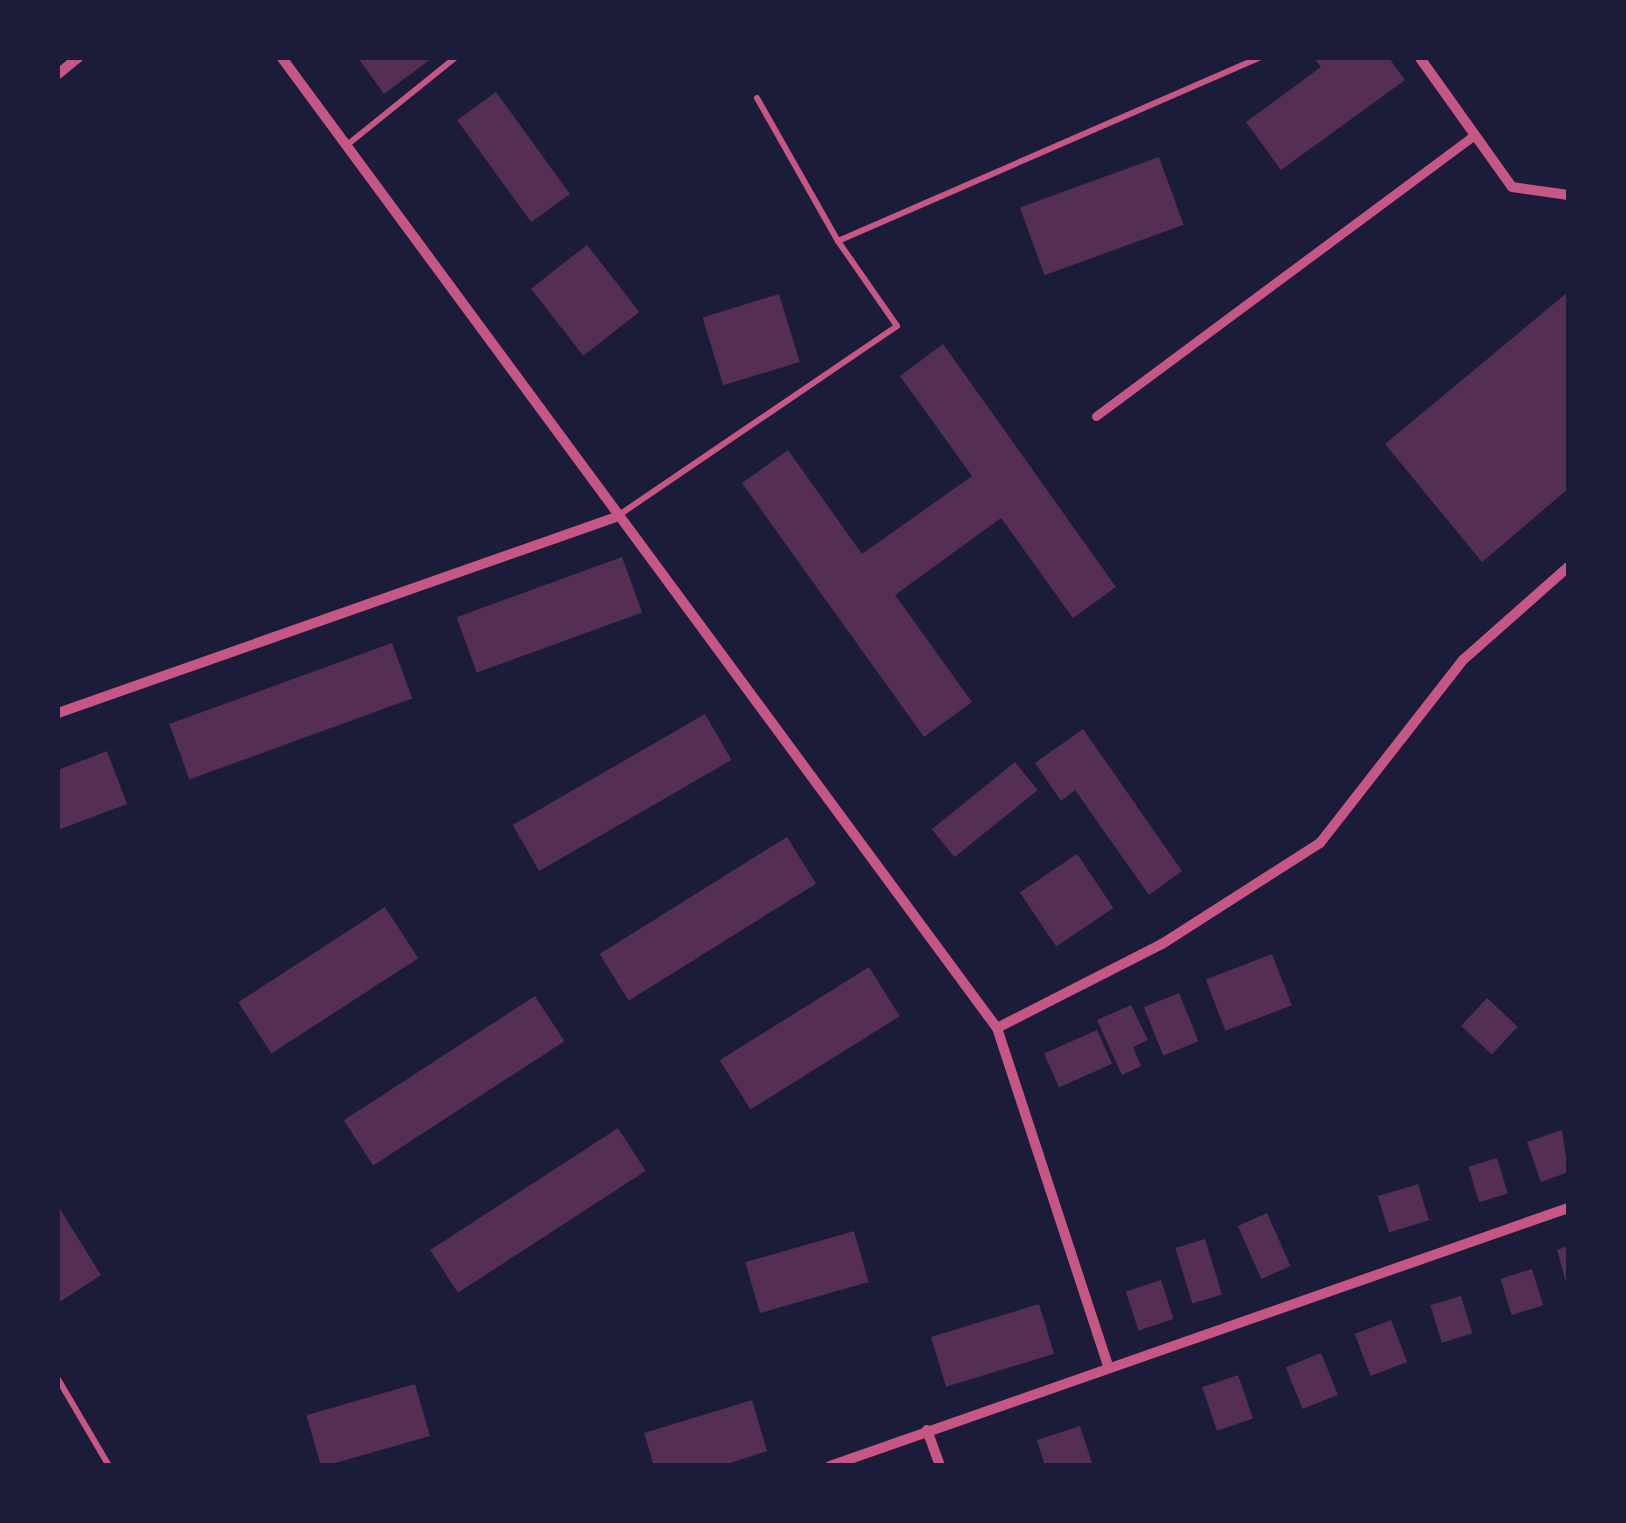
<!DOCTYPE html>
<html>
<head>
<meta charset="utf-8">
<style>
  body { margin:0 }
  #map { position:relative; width:1626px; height:1523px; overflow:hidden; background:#1b1b3a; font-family:"IBM Plex Sans",sans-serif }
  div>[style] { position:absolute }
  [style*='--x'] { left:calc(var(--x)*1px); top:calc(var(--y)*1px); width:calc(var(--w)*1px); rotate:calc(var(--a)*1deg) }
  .building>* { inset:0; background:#542f53; transform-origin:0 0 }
  .service>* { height:6px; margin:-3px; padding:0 3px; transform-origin:3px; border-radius:3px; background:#c65784 }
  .pedestrian>* { height:9px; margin:-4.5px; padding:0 4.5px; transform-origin:4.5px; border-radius:4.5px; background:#c65784 }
  .minor>* { height:10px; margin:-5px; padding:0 5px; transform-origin:5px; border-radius:5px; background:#c65784 }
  span { translate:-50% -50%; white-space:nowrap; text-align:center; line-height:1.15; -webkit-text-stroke:9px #1b1b3a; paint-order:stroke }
  .frame { position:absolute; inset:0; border:60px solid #1b1b3a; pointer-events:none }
</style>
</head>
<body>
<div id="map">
  <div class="building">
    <div style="clip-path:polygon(358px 58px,432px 58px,384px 94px)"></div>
    <div style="clip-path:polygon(1314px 58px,1389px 58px,1405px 80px,1281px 170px,1246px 122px,1321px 67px)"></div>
    <div style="left:496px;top:92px;width:126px;height:48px;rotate:54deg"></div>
    <div style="left:1159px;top:157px;width:72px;height:148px;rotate:70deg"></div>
    <div style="left:587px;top:245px;width:85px;height:71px;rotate:52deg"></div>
    <div style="clip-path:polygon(1568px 292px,1568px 489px,1482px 562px,1385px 444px)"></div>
    <div style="left:779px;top:294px;width:71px;height:80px;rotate:73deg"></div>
    <div style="clip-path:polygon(943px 344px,1116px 587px,1073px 618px,1001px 518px,895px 595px,972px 702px,924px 737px,742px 483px,788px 450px,862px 554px,972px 476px,900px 376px)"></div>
    <div style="left:622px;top:557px;width:59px;height:176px;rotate:70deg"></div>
    <div style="left:392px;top:643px;width:59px;height:237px;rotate:70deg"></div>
    <div style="left:705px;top:714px;width:53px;height:222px;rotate:60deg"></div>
    <div style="clip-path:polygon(1083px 729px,1182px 871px,1149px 895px,1075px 790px,1061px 801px,1035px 763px)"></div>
    <div style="clip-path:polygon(107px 751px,127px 804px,58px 830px,58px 770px)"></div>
    <div style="left:1015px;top:762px;width:36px;height:107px;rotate:51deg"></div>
    <div style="left:787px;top:837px;width:55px;height:221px;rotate:58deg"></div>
    <div style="left:1077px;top:854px;width:65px;height:69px;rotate:56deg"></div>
    <div style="left:385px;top:907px;width:61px;height:175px;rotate:57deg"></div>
    <div style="left:1272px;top:954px;width:55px;height:71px;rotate:69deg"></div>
    <div style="left:869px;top:967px;width:58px;height:176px;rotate:58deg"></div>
    <div style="left:1179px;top:993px;width:52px;height:38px;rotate:68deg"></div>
    <div style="left:535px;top:996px;width:54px;height:228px;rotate:57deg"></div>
    <div style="left:1487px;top:998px;width:42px;height:38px;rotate:43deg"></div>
    <div style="clip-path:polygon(1131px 1005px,1148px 1040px,1133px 1047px,1141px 1066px,1122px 1075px,1097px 1020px)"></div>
    <div style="left:1097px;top:1030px;width:37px;height:58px;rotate:66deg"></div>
    <div style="left:618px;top:1128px;width:51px;height:224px;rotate:57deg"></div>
    <div style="clip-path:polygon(1562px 1130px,1568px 1172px,1541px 1182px,1527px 1142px)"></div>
    <div style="left:1497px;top:1158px;width:37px;height:30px;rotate:73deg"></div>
    <div style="left:1418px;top:1184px;width:38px;height:42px;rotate:73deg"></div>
    <div style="clip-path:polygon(58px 1206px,101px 1275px,58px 1303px)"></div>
    <div style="left:1267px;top:1213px;width:58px;height:32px;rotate:66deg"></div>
    <div style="left:854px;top:1231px;width:53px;height:113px;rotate:74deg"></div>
    <div style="left:1205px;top:1239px;width:58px;height:31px;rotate:73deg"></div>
    <div style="clip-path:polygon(1568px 1246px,1568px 1286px,1567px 1286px,1557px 1250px)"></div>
    <div style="left:1532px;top:1269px;width:38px;height:33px;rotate:73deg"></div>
    <div style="left:1161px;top:1280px;width:41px;height:37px;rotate:72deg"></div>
    <div style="left:1461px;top:1296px;width:39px;height:32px;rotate:73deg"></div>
    <div style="left:1039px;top:1304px;width:52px;height:113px;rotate:73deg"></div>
    <div style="left:1391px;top:1320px;width:45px;height:39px;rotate:69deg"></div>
    <div style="left:1321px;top:1353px;width:45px;height:38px;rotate:68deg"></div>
    <div style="left:1238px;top:1375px;width:46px;height:38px;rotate:71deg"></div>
    <div style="left:415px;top:1384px;width:54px;height:113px;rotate:74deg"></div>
    <div style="clip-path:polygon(752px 1400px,767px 1451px,721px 1466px,654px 1466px,644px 1433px)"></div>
    <div style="clip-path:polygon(1080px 1426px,1092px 1463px,1045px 1466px,1037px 1440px)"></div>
  </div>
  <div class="service">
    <div style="--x:757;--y:98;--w:164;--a:60.5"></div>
    <div style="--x:347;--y:145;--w:139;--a:-38.9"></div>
    <div style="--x:619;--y:515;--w:336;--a:-34.2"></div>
    <div style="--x:897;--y:326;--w:103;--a:-124.8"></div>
    <div style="--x:838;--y:241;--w:458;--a:-23.5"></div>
    <div style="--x:58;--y:1379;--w:101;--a:59.6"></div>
  </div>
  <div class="pedestrian">
    <div style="--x:1096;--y:416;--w:472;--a:-36.6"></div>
  </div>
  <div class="minor">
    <div style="--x:282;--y:58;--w:1205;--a:53.61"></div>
    <div style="--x:997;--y:1028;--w:358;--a:71.8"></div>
    <div style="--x:1420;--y:58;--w:158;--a:54.5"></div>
    <div style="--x:1512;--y:187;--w:57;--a:8.1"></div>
    <div style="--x:58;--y:74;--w:26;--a:-39"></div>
    <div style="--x:58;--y:713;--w:595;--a:-19.35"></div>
    <div style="--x:997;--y:1028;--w:185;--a:-27"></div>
    <div style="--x:1162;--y:944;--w:188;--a:-32.6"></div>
    <div style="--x:1320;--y:843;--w:232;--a:-52"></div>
    <div style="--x:1463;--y:660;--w:140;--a:-41.5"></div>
    <div style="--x:927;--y:1430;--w:38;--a:70"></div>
    <div style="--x:830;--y:1466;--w:782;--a:-19.27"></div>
  </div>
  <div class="frame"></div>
</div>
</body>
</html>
